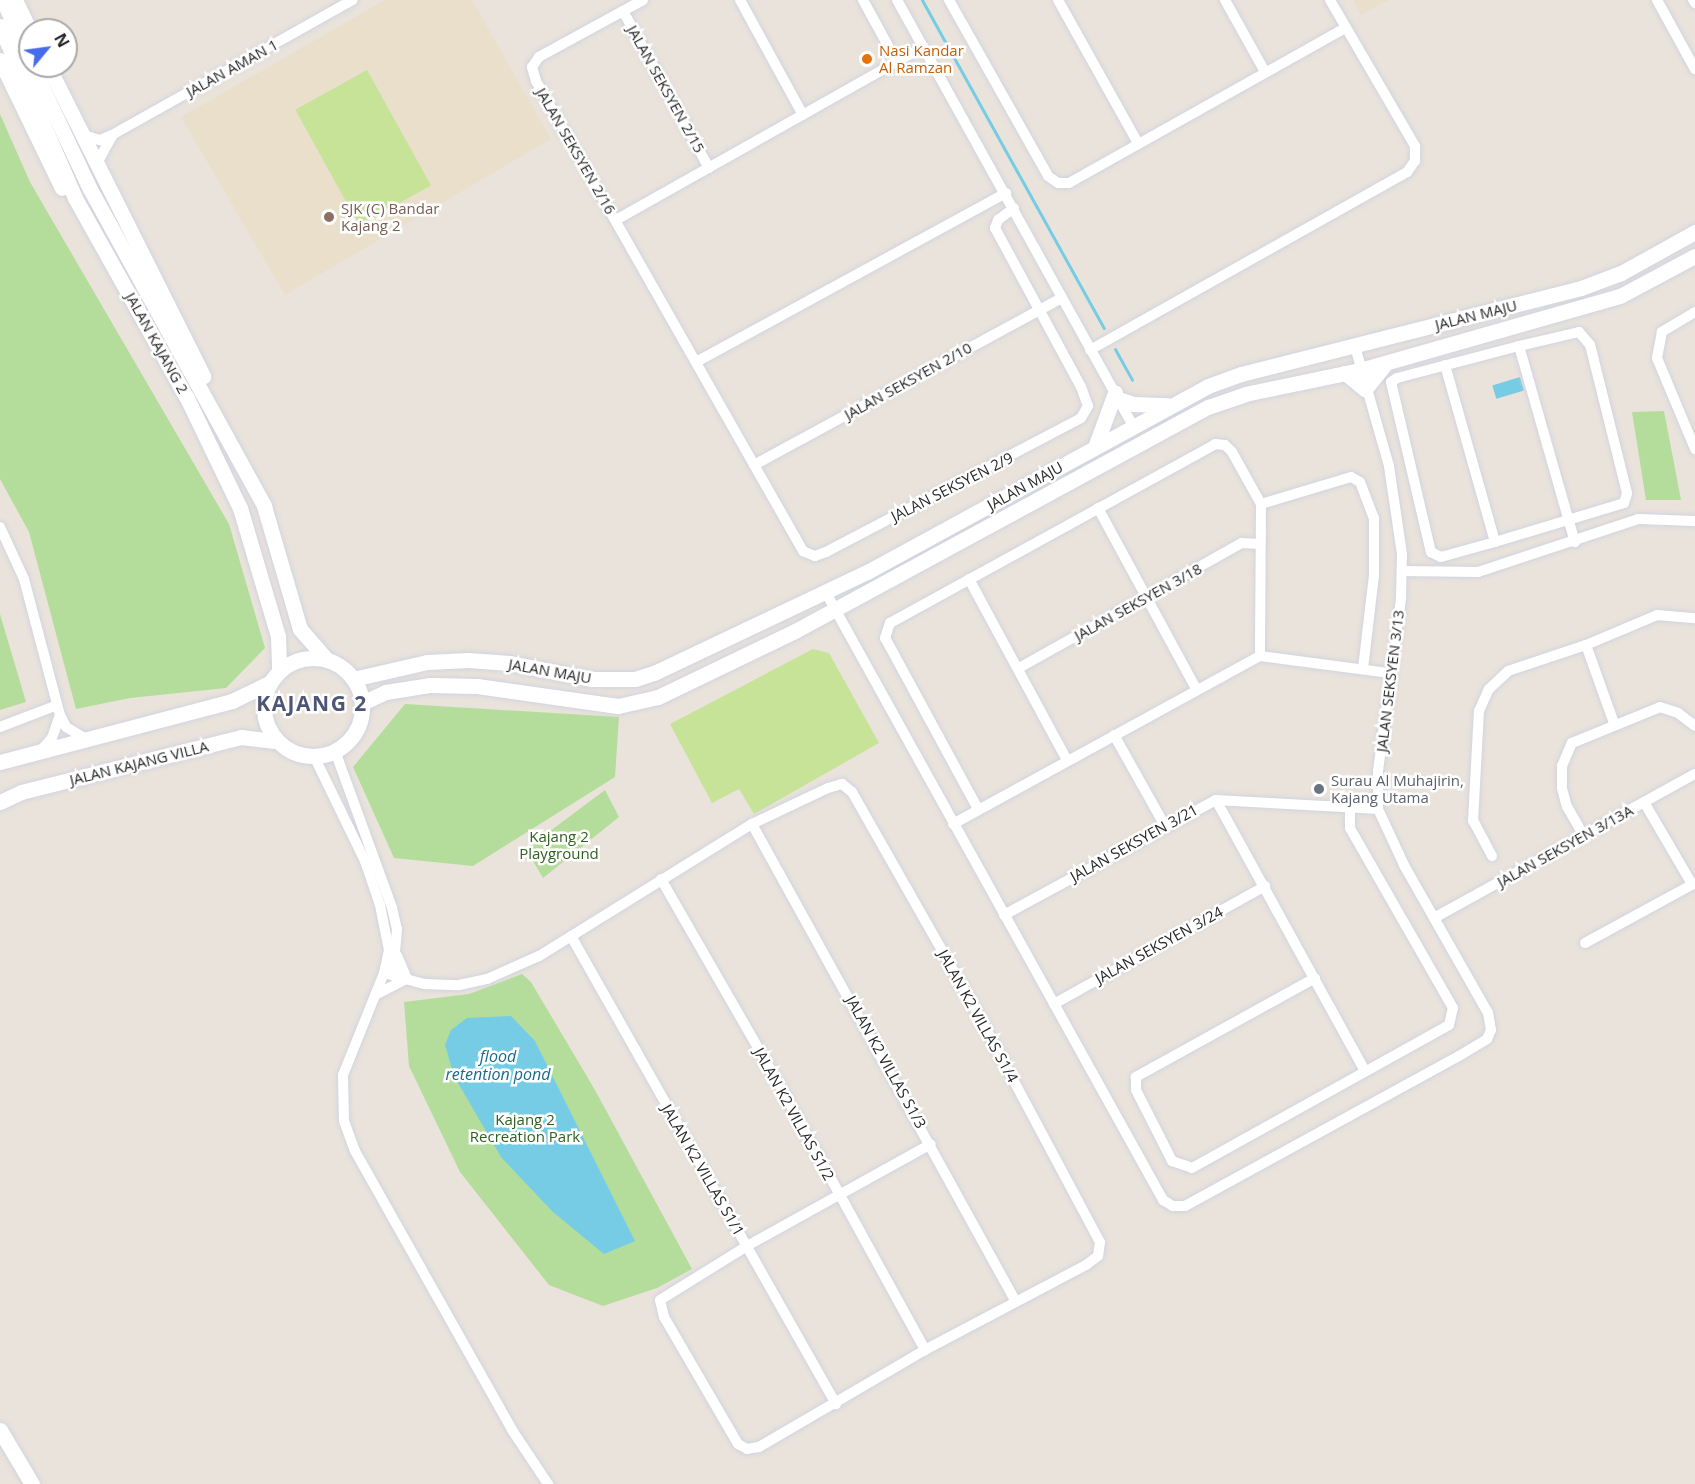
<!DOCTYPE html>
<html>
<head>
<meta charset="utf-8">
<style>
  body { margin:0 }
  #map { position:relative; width:1695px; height:1484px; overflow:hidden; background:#eae3db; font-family:"Open Sans",sans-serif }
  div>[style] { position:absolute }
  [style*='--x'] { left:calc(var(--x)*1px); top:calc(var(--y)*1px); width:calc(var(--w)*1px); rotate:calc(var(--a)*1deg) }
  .education>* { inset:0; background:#eadfcb }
  .green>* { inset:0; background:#b4dd9b }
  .pitch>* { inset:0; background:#c6e398; transform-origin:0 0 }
  .water>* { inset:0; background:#75cce4; transform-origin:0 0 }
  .stream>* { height:3px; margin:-1.5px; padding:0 1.5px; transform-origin:1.5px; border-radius:1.5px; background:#75cce4 }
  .roads { filter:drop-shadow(0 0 2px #d1d4e0) drop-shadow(0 0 2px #d1d4e0) }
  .street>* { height:10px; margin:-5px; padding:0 5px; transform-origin:5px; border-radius:5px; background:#fff }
  .secondary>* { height:15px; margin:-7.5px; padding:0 7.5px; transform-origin:7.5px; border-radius:7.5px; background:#fff }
  .secondary>.ring { margin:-7.5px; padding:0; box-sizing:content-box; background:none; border:15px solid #fff; border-radius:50% }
  .dots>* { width:16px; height:16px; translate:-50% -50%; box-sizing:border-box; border:3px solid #fff; border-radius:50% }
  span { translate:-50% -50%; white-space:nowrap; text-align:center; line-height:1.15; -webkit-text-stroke:5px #fff; paint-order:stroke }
  .food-label { font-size:15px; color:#c56008 }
  .left { translate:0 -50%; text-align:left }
  .street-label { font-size:15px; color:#282828 }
  .education-label { font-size:15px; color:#785e54 }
  .worship-label { font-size:15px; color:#5b616d }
  .park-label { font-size:15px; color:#2f5f1f }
  .water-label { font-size:16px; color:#176a8e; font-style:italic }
  .district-label { font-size:21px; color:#4d5675; font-weight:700; letter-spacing:1.5px }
  .north { position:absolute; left:18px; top:18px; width:60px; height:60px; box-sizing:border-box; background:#fff; border:2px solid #a9a9a9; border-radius:50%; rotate:61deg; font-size:16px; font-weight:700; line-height:24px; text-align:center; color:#282828 }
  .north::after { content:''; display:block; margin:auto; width:21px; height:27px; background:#476ceb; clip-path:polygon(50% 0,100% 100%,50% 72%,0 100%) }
</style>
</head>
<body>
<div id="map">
  <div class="education">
    <div style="clip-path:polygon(385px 0,472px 0,551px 139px,285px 295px,181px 117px)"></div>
    <div style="clip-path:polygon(1353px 0,1389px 0,1361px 15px)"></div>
  </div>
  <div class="green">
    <div style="clip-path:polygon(0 114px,30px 182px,229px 524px,265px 648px,226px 688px,130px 698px,76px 709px,29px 532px,0 479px)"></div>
    <div style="clip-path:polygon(1664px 411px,1681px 500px,1646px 500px,1632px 412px)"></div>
    <div style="clip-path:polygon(0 614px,26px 702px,0 710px)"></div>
    <div style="clip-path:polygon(405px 704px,619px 717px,615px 777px,473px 866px,394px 858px,353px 767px)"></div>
    <div style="clip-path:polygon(605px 790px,619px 817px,543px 878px,526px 849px)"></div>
    <div style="clip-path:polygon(522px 974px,531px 982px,595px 1090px,692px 1269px,657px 1288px,603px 1306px,549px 1285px,460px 1172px,409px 1066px,404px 1002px,469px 994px)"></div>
  </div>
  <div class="pitch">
    <div style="left:367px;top:70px;width:132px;height:82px;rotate:61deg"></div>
    <div style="clip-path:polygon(813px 649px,829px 653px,879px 743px,754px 814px,739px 789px,712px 803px,670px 724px)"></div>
  </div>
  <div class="water">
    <div style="left:1520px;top:377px;width:14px;height:29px;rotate:73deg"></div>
    <div style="clip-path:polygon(511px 1016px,535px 1041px,635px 1241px,604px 1254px,553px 1212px,501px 1157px,454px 1076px,445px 1045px,451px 1030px,467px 1018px)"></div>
  </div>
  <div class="stream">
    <div style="--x:922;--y:0;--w:375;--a:61"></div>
    <div style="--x:1115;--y:349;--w:35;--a:61"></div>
  </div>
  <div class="roads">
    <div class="street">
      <div style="--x:643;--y:0;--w:119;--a:151.3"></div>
      <div style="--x:539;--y:57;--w:12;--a:125"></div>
      <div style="--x:532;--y:67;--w:15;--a:74"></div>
      <div style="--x:536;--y:81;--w:541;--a:60.4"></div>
      <div style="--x:803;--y:551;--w:13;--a:23"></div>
      <div style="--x:815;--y:556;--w:12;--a:-20"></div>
      <div style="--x:826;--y:552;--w:288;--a:-27.7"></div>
      <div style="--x:1081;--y:418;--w:14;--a:-60"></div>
      <div style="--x:1088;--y:406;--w:20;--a:-110"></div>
      <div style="--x:1081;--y:387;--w:181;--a:-118.4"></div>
      <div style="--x:995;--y:228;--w:9;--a:-69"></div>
      <div style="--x:998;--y:220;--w:20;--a:-37"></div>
      <div style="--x:740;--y:0;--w:131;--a:61.3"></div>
      <div style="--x:863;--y:0;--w:71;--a:61.3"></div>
      <div style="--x:897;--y:0;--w:487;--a:61"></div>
      <div style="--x:949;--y:0;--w:202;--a:60.6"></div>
      <div style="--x:1048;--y:176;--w:12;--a:35"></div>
      <div style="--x:1058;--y:183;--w:11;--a:0"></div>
      <div style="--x:1069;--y:183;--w:317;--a:-29.3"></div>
      <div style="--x:1058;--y:0;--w:164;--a:60.8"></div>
      <div style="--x:1225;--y:0;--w:82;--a:60.9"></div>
      <div style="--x:1657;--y:0;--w:79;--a:61.2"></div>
      <div style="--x:1693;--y:0;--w:4;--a:56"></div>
      <div style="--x:623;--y:11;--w:179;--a:61.3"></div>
      <div style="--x:81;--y:134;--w:20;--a:18"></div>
      <div style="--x:100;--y:140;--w:13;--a:-23"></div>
      <div style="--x:112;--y:135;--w:276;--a:-29.3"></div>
      <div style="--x:96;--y:165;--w:33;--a:-61"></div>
      <div style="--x:616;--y:220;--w:352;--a:-29.4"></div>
      <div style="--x:1695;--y:312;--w:39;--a:149"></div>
      <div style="--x:1662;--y:332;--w:26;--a:101"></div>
      <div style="--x:1657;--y:358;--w:99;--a:67.3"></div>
      <div style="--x:1519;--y:346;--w:204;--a:74.1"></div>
      <div style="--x:1090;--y:350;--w:364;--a:-29.3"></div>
      <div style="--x:1407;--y:172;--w:14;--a:-54"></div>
      <div style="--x:1415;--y:161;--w:15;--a:-90"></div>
      <div style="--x:1415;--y:146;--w:169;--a:-120.2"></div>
      <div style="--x:698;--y:361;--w:351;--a:-28.6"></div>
      <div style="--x:1445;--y:365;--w:184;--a:74.2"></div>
      <div style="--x:1495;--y:542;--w:135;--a:-16.8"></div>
      <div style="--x:1624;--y:503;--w:10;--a:-73"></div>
      <div style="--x:1627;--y:493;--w:153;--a:-104"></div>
      <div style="--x:1590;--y:345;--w:17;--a:-130"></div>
      <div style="--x:1579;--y:332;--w:62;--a:166.9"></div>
      <div style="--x:1519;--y:346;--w:126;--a:165.3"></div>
      <div style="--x:1397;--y:378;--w:7;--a:146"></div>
      <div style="--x:1391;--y:382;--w:175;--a:76.8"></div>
      <div style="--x:1431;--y:552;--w:11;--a:27"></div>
      <div style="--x:1441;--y:557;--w:56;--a:-15.5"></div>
      <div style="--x:754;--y:465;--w:350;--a:-28.5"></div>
      <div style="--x:1261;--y:504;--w:94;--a:-16.7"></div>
      <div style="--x:1351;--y:477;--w:10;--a:29"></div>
      <div style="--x:1360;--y:482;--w:39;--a:69"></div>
      <div style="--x:1374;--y:518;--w:57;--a:90"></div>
      <div style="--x:1374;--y:575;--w:95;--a:96.7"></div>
      <div style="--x:1098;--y:508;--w:207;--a:61.5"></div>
      <div style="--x:0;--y:527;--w:57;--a:65.2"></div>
      <div style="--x:24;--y:579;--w:141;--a:75.2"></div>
      <div style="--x:1402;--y:571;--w:76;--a:0.8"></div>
      <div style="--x:1478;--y:572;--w:169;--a:-18.3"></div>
      <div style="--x:1638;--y:519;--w:57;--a:2"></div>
      <div style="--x:969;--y:579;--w:206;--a:61.6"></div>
      <div style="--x:825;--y:591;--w:697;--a:60.97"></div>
      <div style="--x:1163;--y:1200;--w:12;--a:31"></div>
      <div style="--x:1173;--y:1206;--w:12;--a:0"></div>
      <div style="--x:1185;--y:1206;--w:312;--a:-28.7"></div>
      <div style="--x:1459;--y:1056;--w:33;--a:-31"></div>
      <div style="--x:1487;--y:1039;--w:10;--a:-66"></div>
      <div style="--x:1491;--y:1030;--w:17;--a:-100"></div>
      <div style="--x:1488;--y:1013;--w:170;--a:-119.6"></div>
      <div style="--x:1404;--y:865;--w:62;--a:-114.9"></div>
      <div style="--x:1378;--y:809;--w:38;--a:-90"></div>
      <div style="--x:1378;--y:771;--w:175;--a:-82.4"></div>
      <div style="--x:1401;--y:598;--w:44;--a:-88.7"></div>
      <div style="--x:1402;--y:554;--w:89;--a:-98.4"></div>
      <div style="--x:1389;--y:466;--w:124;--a:-105.9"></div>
      <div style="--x:1586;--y:645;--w:83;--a:70.3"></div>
      <div style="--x:1019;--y:668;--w:256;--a:-29.3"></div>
      <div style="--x:1242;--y:543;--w:17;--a:3"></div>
      <div style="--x:0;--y:727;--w:59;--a:-20.9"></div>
      <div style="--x:1114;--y:735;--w:104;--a:60.7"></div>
      <div style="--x:42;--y:749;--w:15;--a:-48"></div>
      <div style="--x:52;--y:738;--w:24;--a:-71"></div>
      <div style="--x:60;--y:715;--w:13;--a:63"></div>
      <div style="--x:66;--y:727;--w:21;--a:31"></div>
      <div style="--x:335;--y:751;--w:167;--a:70"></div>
      <div style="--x:392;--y:908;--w:22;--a:77"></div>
      <div style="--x:397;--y:929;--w:46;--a:95"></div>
      <div style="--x:314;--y:756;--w:117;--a:64.1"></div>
      <div style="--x:365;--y:861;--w:46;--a:71.2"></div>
      <div style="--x:380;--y:905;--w:46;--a:78.7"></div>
      <div style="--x:389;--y:950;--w:24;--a:102"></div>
      <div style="--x:384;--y:973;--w:110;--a:111.9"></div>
      <div style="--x:343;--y:1075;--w:46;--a:88.8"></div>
      <div style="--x:344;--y:1121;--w:32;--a:70"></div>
      <div style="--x:355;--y:1151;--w:320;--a:60.6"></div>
      <div style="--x:512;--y:1430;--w:65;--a:56.3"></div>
      <div style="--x:1216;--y:800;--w:309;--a:61.2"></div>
      <div style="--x:1644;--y:802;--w:95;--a:59.7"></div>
      <div style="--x:978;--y:809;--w:195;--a:-118.5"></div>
      <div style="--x:885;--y:638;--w:16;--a:-72"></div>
      <div style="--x:890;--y:623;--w:371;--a:-28.8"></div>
      <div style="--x:1215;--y:444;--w:10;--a:6"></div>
      <div style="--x:1225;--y:445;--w:10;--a:45"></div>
      <div style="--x:1232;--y:452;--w:60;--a:60.9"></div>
      <div style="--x:1261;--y:504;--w:152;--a:90.4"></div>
      <div style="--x:752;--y:824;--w:546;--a:61.09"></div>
      <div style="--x:953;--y:824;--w:350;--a:-28.7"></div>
      <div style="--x:1260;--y:656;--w:131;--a:7.5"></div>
      <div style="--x:1584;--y:836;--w:34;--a:-120"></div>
      <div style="--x:1567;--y:807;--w:20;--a:-105"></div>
      <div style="--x:1562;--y:788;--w:22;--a:-90"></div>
      <div style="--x:1562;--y:766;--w:25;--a:-67"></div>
      <div style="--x:1572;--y:743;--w:95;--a:-22.2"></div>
      <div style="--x:1660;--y:707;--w:19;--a:18"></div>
      <div style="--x:1678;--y:713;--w:21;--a:37"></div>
      <div style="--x:1492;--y:856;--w:40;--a:-118"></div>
      <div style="--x:1473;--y:821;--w:110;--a:-86.9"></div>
      <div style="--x:1479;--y:711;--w:24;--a:-66"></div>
      <div style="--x:1489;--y:689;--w:26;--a:-43"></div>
      <div style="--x:1508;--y:671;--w:82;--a:-18.4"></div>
      <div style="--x:1586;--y:645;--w:77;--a:-22.9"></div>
      <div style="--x:1657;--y:615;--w:38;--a:5"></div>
      <div style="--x:661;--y:879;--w:249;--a:60.1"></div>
      <div style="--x:785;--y:1095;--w:291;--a:61.2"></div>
      <div style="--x:1004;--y:915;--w:241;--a:-28.5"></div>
      <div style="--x:1216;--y:800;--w:162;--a:3.2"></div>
      <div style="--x:1434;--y:918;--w:298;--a:-28.9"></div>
      <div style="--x:571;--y:936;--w:538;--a:60.48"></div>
      <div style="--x:1585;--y:943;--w:125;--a:-28.6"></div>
      <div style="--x:384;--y:973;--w:41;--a:15.4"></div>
      <div style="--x:424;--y:984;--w:35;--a:2"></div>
      <div style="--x:459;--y:985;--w:29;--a:-12"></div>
      <div style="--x:487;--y:979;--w:57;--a:-23.9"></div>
      <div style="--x:539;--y:956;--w:251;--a:-31.8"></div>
      <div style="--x:752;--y:824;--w:84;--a:-25.3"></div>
      <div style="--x:828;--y:788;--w:15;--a:-16"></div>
      <div style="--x:842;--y:784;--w:13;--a:39"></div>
      <div style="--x:852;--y:792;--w:251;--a:60.4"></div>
      <div style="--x:976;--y:1010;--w:263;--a:61.9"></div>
      <div style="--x:1100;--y:1242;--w:14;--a:98"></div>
      <div style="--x:1098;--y:1256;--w:15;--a:143"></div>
      <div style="--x:1086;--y:1265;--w:182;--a:152.2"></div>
      <div style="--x:925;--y:1350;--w:192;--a:149.7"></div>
      <div style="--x:759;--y:1447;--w:12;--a:171"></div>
      <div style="--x:747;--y:1449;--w:10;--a:-151"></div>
      <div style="--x:738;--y:1444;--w:147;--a:-120.2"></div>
      <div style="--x:664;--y:1317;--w:17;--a:-103"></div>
      <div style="--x:660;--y:1300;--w:102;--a:-31.8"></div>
      <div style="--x:747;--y:1246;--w:210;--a:-29"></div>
      <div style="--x:1315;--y:978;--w:205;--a:151.1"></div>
      <div style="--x:1136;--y:1077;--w:13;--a:90"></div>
      <div style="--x:1136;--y:1090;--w:80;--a:63.1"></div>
      <div style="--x:1172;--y:1161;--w:21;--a:19"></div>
      <div style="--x:1192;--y:1168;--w:294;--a:-29.1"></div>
      <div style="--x:1449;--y:1025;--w:17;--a:-77"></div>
      <div style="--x:1453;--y:1008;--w:207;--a:-119.8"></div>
      <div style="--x:1350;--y:828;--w:18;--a:-90"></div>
      <div style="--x:375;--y:995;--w:36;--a:-27"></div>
      <div style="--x:407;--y:979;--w:25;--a:-113"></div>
      <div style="--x:1054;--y:1004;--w:242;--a:-29.2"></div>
    </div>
    <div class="secondary">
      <div style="--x:3;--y:0;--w:67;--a:66.1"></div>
      <div style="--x:15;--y:0;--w:34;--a:64"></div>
      <div style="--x:0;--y:26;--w:188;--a:66.4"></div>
      <div style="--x:75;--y:198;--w:229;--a:60.8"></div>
      <div style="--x:187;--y:398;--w:122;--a:64.3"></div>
      <div style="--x:240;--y:508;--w:134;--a:73.5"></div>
      <div style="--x:278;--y:636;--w:35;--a:88"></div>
      <div style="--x:0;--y:60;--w:142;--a:64.2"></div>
      <div style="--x:32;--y:66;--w:136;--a:64.8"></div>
      <div style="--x:90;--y:189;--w:362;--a:61.2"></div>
      <div style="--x:264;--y:506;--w:128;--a:73.7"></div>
      <div style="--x:300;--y:629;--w:41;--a:48.9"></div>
      <div style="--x:48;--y:66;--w:347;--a:63.4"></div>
      <div style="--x:1345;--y:373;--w:26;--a:39"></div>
      <div style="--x:1365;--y:389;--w:33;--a:-51"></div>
      <div style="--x:1118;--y:399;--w:16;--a:18"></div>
      <div style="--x:1133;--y:404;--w:35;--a:2"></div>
      <div style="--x:1095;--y:447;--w:58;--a:-69.7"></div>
      <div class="ring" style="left:264px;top:658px;width:83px;height:83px"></div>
      <div style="--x:353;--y:679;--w:76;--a:-12.9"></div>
      <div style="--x:427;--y:662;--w:41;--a:-2.8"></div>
      <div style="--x:468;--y:660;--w:42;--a:4.1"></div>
      <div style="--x:510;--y:663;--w:83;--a:11.2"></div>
      <div style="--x:591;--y:679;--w:44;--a:0"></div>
      <div style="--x:635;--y:679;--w:20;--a:-18"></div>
      <div style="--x:654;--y:673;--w:236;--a:-25.4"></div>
      <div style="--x:867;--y:572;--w:388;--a:-28.6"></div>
      <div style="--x:1208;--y:386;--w:35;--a:-20"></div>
      <div style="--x:1241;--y:374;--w:351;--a:-14.2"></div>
      <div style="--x:1581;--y:288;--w:43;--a:-20.6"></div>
      <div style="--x:1621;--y:273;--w:85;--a:-29"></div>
      <div style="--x:362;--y:703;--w:26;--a:-25"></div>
      <div style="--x:386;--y:692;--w:45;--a:-9"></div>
      <div style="--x:430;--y:685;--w:47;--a:1.2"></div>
      <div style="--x:477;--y:686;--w:142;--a:8.1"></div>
      <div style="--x:618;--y:706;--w:41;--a:-12.7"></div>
      <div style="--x:658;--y:697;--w:152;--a:-25.7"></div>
      <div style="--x:795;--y:631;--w:470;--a:-28.5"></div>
      <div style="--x:1208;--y:407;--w:39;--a:-19"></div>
      <div style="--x:1245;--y:394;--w:117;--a:-11.8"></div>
      <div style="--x:1360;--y:370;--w:270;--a:-15.9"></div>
      <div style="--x:1620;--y:296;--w:85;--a:-28.1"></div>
      <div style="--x:0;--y:762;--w:240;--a:-14.7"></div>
      <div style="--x:232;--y:701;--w:43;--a:-26"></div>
      <div style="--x:0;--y:802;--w:23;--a:-25"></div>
      <div style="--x:21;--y:792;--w:227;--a:-14"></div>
      <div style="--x:241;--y:737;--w:38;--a:7"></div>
      <div style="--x:0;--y:1430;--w:63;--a:59.3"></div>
    </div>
  </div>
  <div class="dots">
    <div style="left:867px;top:59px;background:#e8710a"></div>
    <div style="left:329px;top:217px;background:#8d6e63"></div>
    <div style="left:1319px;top:789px;background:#6b7280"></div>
  </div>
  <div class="food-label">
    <span class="left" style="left:879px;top:59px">Nasi Kandar<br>Al Ramzan</span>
  </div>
  <div class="street-label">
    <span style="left:232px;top:68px;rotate:-29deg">JALAN AMAN 1</span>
    <span style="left:666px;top:89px;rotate:61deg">JALAN SEKSYEN 2/15</span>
    <span style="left:576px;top:151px;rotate:60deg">JALAN SEKSYEN 2/16</span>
    <span style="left:1476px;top:315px;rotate:-14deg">JALAN MAJU</span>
    <span style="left:157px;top:343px;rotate:61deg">JALAN KAJANG 2</span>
    <span style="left:908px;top:381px;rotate:-29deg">JALAN SEKSYEN 2/10</span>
    <span style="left:1025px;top:486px;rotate:-29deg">JALAN MAJU</span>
    <span style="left:952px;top:487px;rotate:-27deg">JALAN SEKSYEN 2/9</span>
    <span style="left:1138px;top:602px;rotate:-29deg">JALAN SEKSYEN 3/18</span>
    <span style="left:550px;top:671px;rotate:10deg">JALAN MAJU</span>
    <span style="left:1390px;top:681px;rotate:-83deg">JALAN SEKSYEN 3/13</span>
    <span style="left:139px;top:763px;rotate:-14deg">JALAN KAJANG VILLA</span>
    <span style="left:1134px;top:843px;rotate:-29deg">JALAN SEKSYEN 3/21</span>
    <span style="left:1565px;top:846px;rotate:-29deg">JALAN SEKSYEN 3/13A</span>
    <span style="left:1159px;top:945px;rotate:-29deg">JALAN SEKSYEN 3/24</span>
    <span style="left:978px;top:1016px;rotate:61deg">JALAN K2 VILLAS S1/4</span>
    <span style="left:886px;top:1062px;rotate:61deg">JALAN K2 VILLAS S1/3</span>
    <span style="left:794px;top:1114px;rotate:61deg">JALAN K2 VILLAS S1/2</span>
    <span style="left:703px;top:1170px;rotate:60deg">JALAN K2 VILLAS S1/1</span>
  </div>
  <div class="education-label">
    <span class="left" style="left:341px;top:217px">SJK (C) Bandar<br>Kajang 2</span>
  </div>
  <div class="worship-label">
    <span class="left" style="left:1331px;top:789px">Surau Al Muhajirin,<br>Kajang Utama</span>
  </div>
  <div class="park-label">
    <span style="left:559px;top:845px">Kajang 2<br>Playground</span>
    <span style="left:525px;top:1128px">Kajang 2<br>Recreation Park</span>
  </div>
  <div class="water-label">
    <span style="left:498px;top:1065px">flood<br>retention pond</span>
  </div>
  <div class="district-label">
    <span style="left:312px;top:703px">KAJANG 2</span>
  </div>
  <div class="north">N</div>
</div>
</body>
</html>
